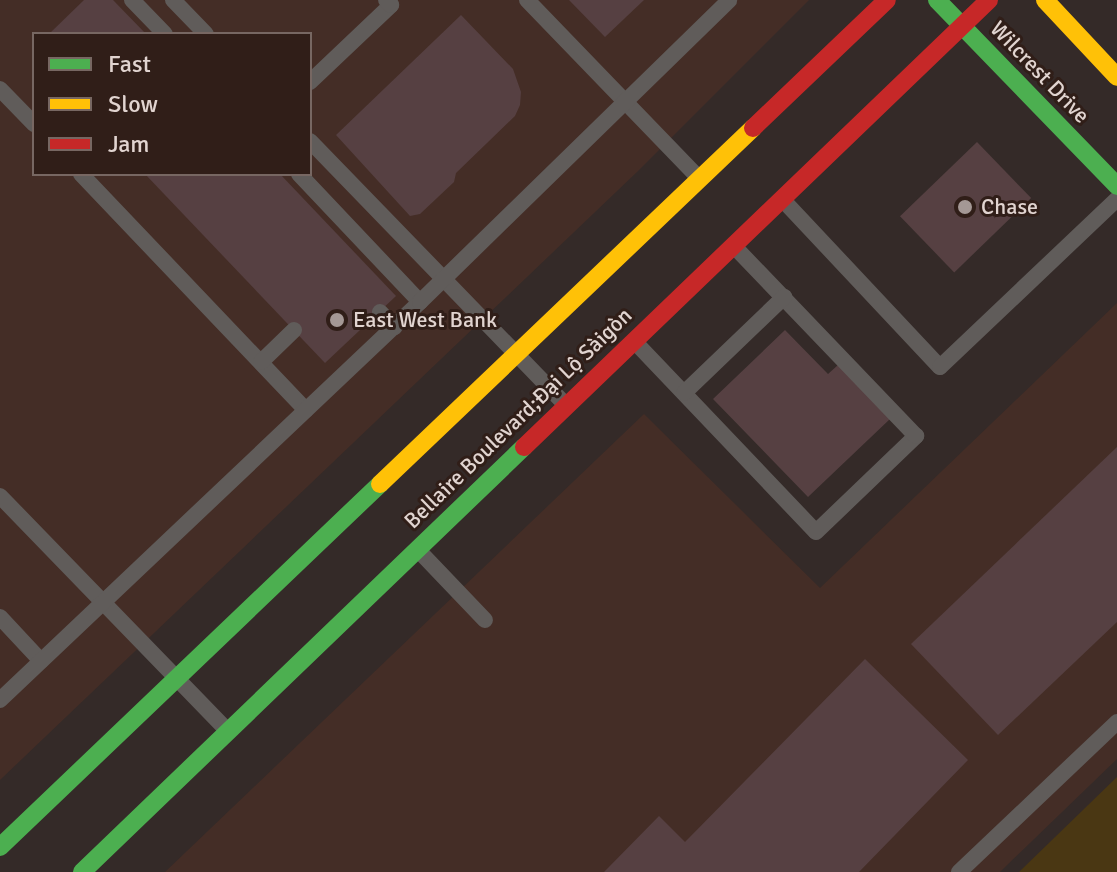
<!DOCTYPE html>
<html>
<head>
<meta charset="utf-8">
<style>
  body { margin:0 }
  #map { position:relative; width:1117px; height:872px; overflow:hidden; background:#342a28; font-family:Signika,sans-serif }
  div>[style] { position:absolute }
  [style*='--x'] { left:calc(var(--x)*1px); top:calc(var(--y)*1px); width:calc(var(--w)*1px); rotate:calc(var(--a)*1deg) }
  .built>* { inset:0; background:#442d26 }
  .green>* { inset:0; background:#4a3713 }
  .building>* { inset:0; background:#564042; transform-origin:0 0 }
  .lane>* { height:16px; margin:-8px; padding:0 8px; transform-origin:8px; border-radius:8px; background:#605c5a }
  .fast>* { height:18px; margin:-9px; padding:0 9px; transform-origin:9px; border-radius:9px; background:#4caf50 }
  .slow>* { height:18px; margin:-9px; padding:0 9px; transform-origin:9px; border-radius:9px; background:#ffc107 }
  .jam>* { height:18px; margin:-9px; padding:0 9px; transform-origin:9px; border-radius:9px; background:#c62828 }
  .dots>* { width:22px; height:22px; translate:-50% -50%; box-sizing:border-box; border:4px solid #301e18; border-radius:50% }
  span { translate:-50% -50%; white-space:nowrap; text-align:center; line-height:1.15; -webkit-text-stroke:6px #301e18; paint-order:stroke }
  .street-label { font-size:22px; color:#e1d4d0 }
  .poi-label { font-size:22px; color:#e1d4d0 }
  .left { translate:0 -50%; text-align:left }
  .legend { position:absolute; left:32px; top:32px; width:280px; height:144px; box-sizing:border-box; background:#301e18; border:2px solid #776762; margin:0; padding:10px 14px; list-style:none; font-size:24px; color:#e1d4d0 }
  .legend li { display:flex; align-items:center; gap:16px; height:40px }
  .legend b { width:40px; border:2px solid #776762 }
</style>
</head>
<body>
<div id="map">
  <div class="built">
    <div style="clip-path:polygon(evenodd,0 0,809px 0,637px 172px,0 780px,0 0,34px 34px,310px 34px,310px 174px,34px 174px,34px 34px)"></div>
    <div style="clip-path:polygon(1117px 303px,1117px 759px,1000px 872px,165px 872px,644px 414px,820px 588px)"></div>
  </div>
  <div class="green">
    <div style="clip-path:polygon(1117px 777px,1117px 872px,1019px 872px)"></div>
  </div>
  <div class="building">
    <div style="clip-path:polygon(84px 0,113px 0,146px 34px,49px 34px)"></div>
    <div style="clip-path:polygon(569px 0,644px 0,605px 37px)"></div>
    <div style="clip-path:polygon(461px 15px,513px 69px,521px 92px,520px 105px,515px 116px,456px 173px,454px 182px,420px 214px,410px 216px,336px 135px)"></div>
    <div style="left:977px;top:142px;width:78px;height:107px;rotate:46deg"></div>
    <div style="clip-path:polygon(145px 174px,280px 174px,396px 296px,325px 363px)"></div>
    <div style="clip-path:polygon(785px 330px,828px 374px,838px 365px,890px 419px,808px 497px,713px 399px)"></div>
    <div style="clip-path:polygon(1117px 447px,1117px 622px,998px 735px,911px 644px)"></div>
    <div style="clip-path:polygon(865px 659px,968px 760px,859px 872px,604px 872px,659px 816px,685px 842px)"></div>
  </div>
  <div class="lane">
    <div style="--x:132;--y:0;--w:47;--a:45.9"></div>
    <div style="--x:173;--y:0;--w:47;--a:45.9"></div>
    <div style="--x:527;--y:0;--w:246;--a:46"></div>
    <div style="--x:310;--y:82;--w:112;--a:-43.5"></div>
    <div style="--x:391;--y:5;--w:7;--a:-135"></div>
    <div style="--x:0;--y:89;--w:49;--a:45.8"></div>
    <div style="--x:310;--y:141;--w:366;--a:45.9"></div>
    <div style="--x:81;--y:174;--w:326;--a:46.4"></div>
    <div style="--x:299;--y:174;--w:176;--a:46.6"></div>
    <div style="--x:783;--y:200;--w:229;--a:46.8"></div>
    <div style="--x:940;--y:367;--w:244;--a:-43.5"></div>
    <div style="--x:380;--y:312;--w:21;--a:47"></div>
    <div style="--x:635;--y:342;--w:262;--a:46.4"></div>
    <div style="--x:816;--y:532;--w:139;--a:-43.8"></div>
    <div style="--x:916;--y:436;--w:260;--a:-133.8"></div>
    <div style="--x:261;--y:362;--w:46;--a:-44.1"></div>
    <div style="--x:684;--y:393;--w:139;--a:-43.8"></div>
    <div style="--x:0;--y:496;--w:325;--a:45.9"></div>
    <div style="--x:420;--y:552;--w:94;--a:46.3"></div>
    <div style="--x:0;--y:617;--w:60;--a:47"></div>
    <div style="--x:0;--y:700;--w:579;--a:-43.46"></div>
    <div style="--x:420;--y:302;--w:432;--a:-44.3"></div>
    <div style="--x:959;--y:872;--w:218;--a:-43.5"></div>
  </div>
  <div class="fast">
    <div style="--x:937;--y:0;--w:259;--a:45.9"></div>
    <div style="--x:0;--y:847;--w:526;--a:-43.69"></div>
    <div style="--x:82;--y:872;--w:613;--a:-43.88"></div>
  </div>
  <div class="slow">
    <div style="--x:1045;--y:0;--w:105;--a:46.9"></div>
    <div style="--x:380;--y:484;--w:516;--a:-43.66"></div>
  </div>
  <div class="jam">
    <div style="--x:753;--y:128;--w:185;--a:-43.7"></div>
    <div style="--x:524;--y:447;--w:645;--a:-43.87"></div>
  </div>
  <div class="dots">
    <div style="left:965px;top:207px;background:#a49895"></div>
    <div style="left:337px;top:320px;background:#a49895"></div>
  </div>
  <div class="street-label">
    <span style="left:1040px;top:72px;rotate:46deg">Wilcrest Drive</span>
    <span style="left:518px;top:418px;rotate:-44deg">Bellaire Boulevard;Đại Lộ Sàigòn</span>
  </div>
  <div class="poi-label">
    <span class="left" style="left:981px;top:207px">Chase</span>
    <span class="left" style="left:353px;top:320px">East West Bank</span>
  </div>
  <ul class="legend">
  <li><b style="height:10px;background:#4caf50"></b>Fast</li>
  <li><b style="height:10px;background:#ffc107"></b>Slow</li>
  <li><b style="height:10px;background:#c62828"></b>Jam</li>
  </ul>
</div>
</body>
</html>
